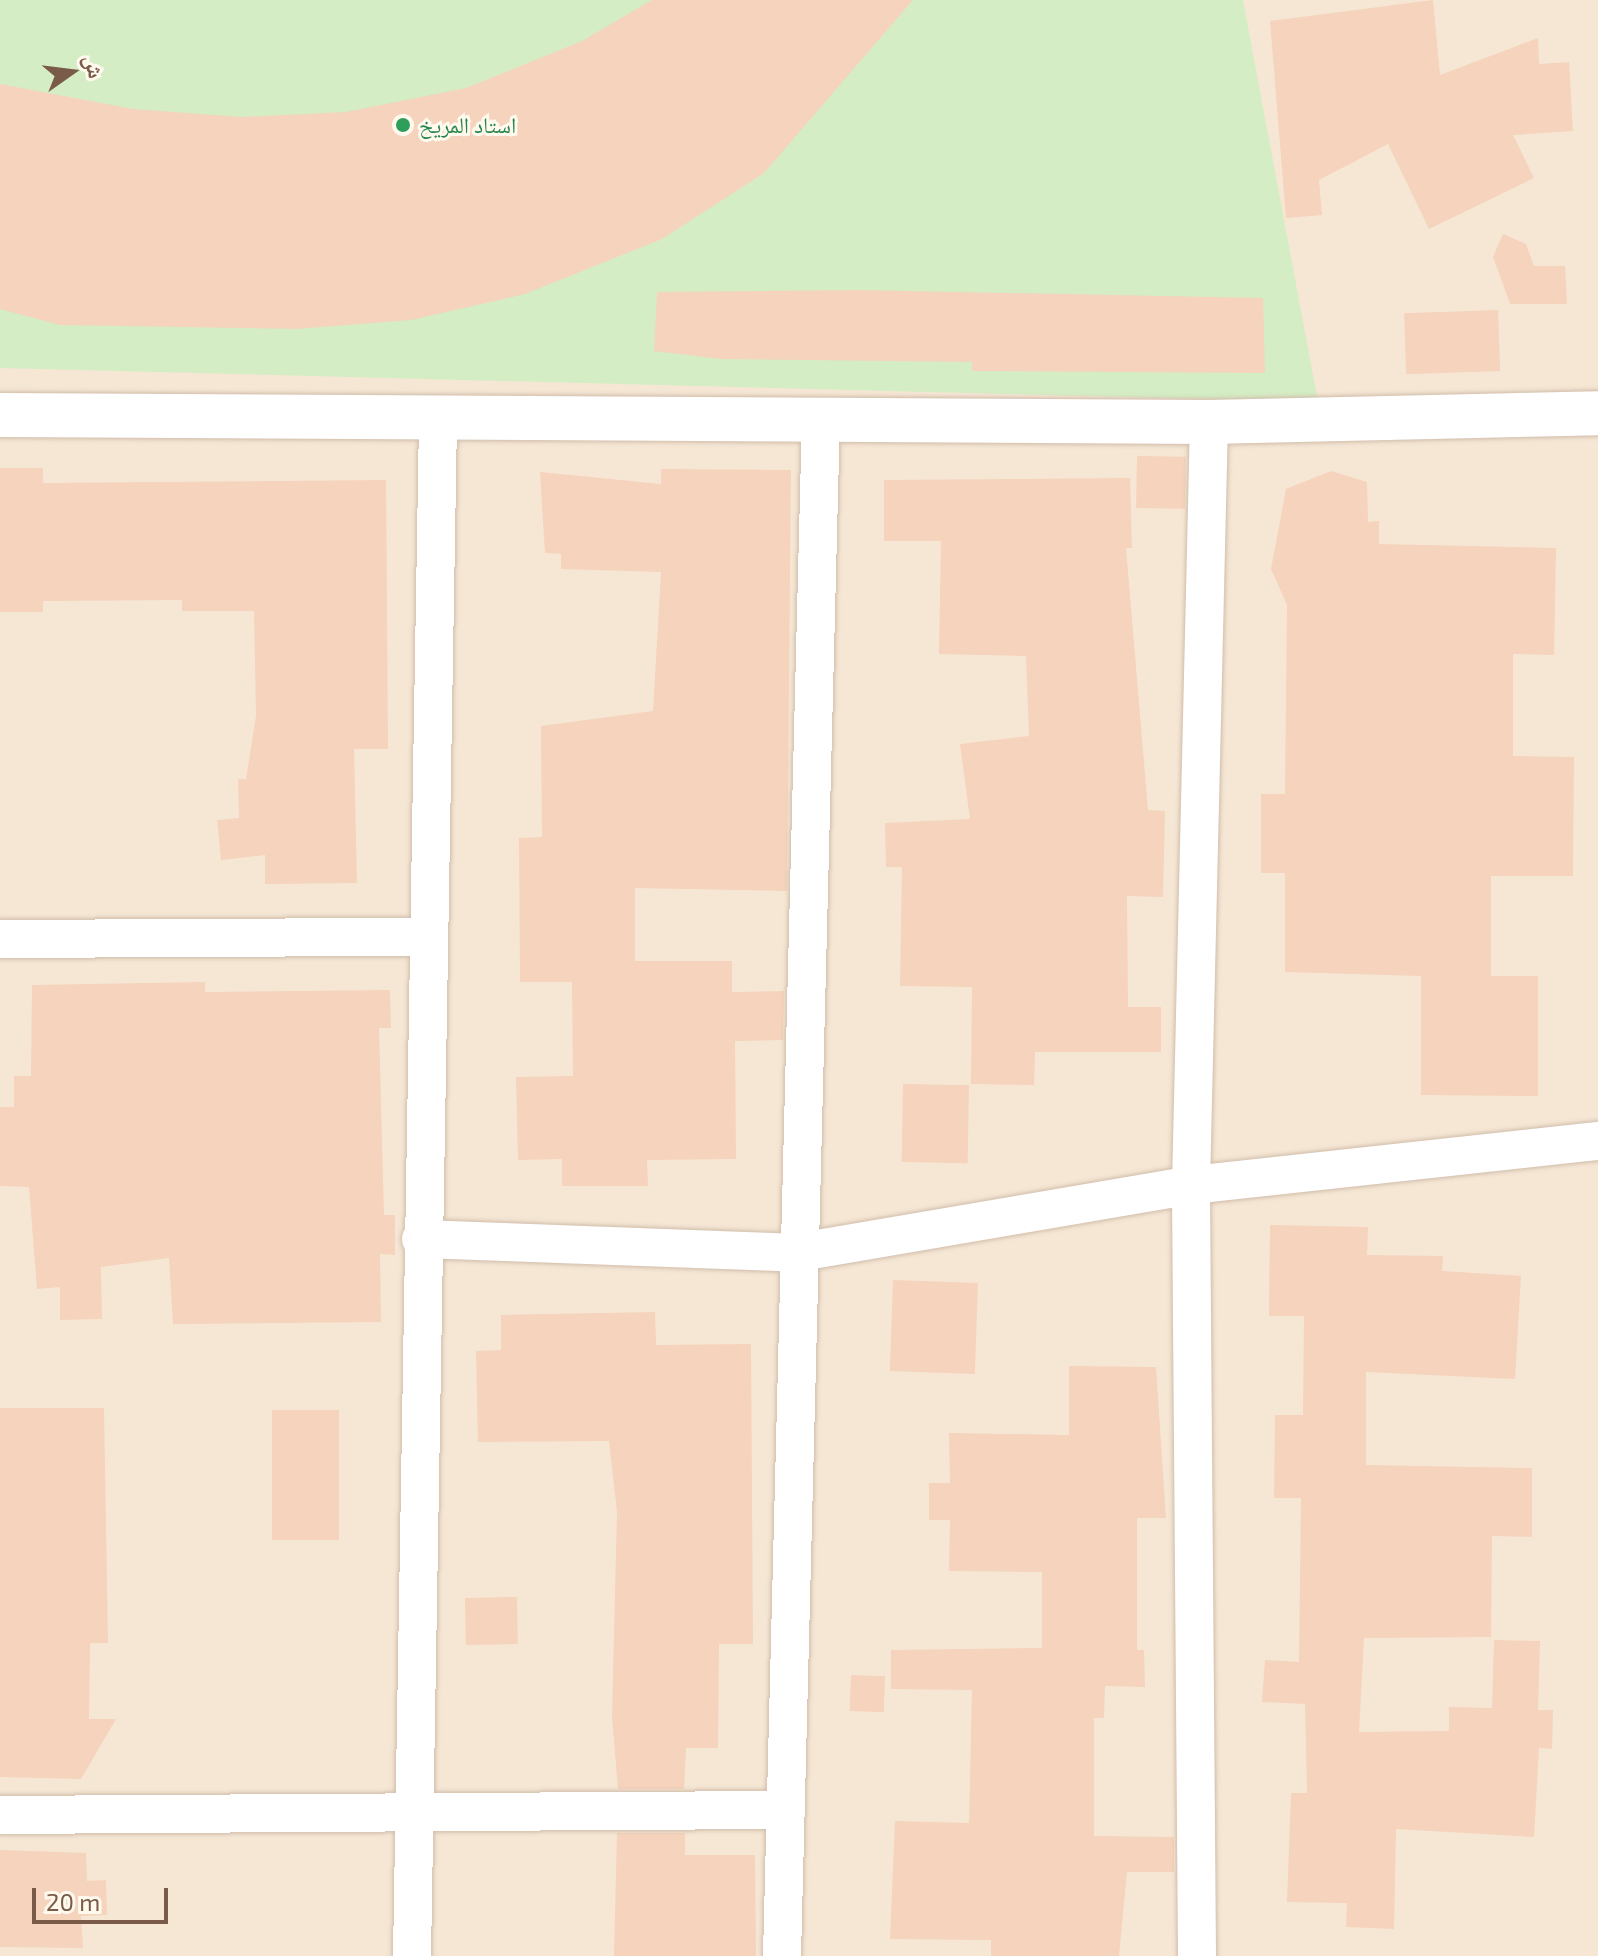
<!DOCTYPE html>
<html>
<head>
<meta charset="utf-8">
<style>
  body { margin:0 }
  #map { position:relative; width:1598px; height:1956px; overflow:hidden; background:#fef5e7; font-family:"Exo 2","Noto Naskh Arabic",sans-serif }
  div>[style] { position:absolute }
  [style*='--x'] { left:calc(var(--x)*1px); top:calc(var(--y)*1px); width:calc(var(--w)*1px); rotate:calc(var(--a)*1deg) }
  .residential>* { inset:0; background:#f6e7d5; transform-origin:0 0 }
  .green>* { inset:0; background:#d4edc4 }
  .building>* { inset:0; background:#f5d3bc; transform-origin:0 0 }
  .roads { filter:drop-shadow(0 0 2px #d1bdab) drop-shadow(0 0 2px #d1bdab) }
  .minor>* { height:38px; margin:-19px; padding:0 19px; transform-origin:19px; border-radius:19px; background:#fff }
  .tertiary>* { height:44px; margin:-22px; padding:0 22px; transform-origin:22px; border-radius:22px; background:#fff }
  .dots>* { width:22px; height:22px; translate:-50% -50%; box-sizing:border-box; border:4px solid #fff9ee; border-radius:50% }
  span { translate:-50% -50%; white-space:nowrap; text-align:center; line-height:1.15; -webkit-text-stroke:6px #fff9ee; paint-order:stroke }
  .leisure-label { font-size:22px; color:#27864d }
  .left { translate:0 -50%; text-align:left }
  .north { position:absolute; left:32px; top:32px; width:80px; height:80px; -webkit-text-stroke:6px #fff9ee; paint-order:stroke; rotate:76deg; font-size:22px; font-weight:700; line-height:32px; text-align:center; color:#7a5b49 }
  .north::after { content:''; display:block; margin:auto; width:28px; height:36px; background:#7a5b49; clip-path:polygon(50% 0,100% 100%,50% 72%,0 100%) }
  .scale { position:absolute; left:32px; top:1888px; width:136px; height:36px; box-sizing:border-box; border:4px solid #7a5b49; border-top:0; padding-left:10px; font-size:24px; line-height:28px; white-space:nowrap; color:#7a5b49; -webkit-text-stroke:6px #fff9ee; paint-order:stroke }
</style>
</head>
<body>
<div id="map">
  <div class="residential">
    <div style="left:0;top:0;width:1598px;height:1956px"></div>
  </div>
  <div class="green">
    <div style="clip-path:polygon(0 0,1243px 0,1318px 402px,0 368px)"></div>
  </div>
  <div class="building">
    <div style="clip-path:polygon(652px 0,913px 0,764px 173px,662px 239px,525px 294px,411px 320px,296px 329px,60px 325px,0 309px,0 84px,133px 109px,242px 117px,346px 112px,466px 88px,582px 41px)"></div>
    <div style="clip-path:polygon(1433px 0,1440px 75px,1538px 38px,1539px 64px,1569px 62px,1573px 131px,1513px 135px,1534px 178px,1429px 229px,1388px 144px,1319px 180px,1322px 215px,1286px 218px,1270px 21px)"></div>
    <div style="clip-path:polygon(1503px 234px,1526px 244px,1534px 266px,1565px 266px,1567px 304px,1510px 304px,1493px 257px)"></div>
    <div style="clip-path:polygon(859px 290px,1263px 298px,1265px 373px,972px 371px,972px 362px,721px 359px,654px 351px,657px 292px)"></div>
    <div style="left:1498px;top:310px;width:61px;height:94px;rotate:88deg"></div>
    <div style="left:1137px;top:456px;width:49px;height:52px;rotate:1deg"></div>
    <div style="clip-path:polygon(0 468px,43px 468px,43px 483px,386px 480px,388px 749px,354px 749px,357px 883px,265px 884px,265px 855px,221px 860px,217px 820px,239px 818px,238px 779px,246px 779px,256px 716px,254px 611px,182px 611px,182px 600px,43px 601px,43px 612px,0 612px)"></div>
    <div style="clip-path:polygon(661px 469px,791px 470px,787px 891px,635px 888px,635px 961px,732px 961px,732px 992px,784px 991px,783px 1040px,735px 1041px,736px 1159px,647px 1160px,648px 1186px,562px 1186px,562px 1159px,518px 1160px,516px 1077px,573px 1076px,572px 982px,520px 982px,519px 838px,542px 837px,541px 726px,653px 711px,661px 572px,561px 569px,561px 554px,545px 553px,540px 472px,661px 484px)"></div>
    <div style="clip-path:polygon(1331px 471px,1367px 482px,1368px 522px,1379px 521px,1379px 544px,1556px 548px,1554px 655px,1513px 654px,1513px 756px,1574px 757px,1573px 876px,1491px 876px,1491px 976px,1538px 976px,1538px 1096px,1421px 1095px,1421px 976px,1285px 972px,1285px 873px,1261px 873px,1261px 794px,1285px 794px,1287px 605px,1271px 569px,1286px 489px)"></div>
    <div style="clip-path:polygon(1130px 478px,1132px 548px,1126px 548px,1148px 810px,1165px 811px,1163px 897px,1127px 896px,1128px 1007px,1161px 1007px,1161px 1052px,1035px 1052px,1034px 1085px,971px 1084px,972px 987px,900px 986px,902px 867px,886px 867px,885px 823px,970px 819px,960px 744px,1029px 736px,1026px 656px,939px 654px,941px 541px,884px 541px,884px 480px)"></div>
    <div style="clip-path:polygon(205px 982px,205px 992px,390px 990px,391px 1028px,379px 1028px,384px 1215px,395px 1215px,395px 1255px,380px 1254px,381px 1322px,173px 1324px,169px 1258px,101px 1267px,102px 1319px,60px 1320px,60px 1287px,37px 1289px,29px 1187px,0 1186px,0 1107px,14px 1107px,14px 1076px,31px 1076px,32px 985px)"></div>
    <div style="left:903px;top:1084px;width:66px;height:78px;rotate:1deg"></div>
    <div style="clip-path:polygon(1270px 1225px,1368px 1227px,1367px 1255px,1443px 1256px,1442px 1271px,1521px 1276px,1515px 1379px,1366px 1372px,1366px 1465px,1532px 1468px,1532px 1537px,1492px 1536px,1491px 1637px,1364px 1638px,1359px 1732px,1449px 1731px,1449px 1707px,1492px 1708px,1494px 1640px,1540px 1641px,1538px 1710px,1553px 1710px,1552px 1749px,1539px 1748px,1534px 1837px,1396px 1829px,1394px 1929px,1346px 1927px,1347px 1903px,1287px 1902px,1291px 1793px,1307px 1793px,1305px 1704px,1262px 1702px,1265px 1660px,1299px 1662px,1301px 1498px,1274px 1498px,1275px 1415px,1303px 1415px,1304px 1316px,1269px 1316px)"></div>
    <div style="left:978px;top:1283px;width:91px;height:85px;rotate:92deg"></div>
    <div style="clip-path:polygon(655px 1312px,656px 1345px,751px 1344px,753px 1644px,719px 1644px,718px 1748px,686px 1748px,684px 1789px,618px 1789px,612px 1717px,617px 1512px,609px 1441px,478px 1442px,476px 1351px,501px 1350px,501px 1315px)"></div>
    <div style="clip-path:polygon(1069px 1366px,1156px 1367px,1166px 1518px,1137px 1518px,1137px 1650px,1144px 1650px,1145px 1687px,1105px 1686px,1104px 1718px,1094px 1718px,1094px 1836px,1174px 1837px,1174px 1872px,1127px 1872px,1119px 1956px,991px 1956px,991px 1940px,890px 1939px,895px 1821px,969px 1823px,972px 1690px,891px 1689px,891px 1650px,1042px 1648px,1042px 1572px,949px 1571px,950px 1520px,929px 1520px,929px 1483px,950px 1483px,949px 1433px,1069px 1435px)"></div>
    <div style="clip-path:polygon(0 1408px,104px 1408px,108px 1643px,90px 1643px,89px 1719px,116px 1719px,81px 1779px,0 1777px)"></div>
    <div style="left:339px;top:1410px;width:130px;height:67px;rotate:90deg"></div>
    <div style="left:517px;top:1597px;width:47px;height:52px;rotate:89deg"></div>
    <div style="left:851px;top:1675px;width:34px;height:36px;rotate:2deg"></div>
    <div style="clip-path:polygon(617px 1833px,685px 1833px,685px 1855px,755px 1855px,756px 1956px,614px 1956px)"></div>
    <div style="clip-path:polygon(0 1850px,86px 1853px,87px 1881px,106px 1880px,107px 1915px,81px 1916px,83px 1948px,0 1947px)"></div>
  </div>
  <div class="roads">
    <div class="minor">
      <div style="--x:0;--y:939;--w:427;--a:-0.3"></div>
      <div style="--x:421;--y:1239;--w:373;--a:2.1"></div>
      <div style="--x:794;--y:1253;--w:403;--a:-9.7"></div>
      <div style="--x:1191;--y:1185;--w:409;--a:-6.2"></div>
      <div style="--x:0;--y:1815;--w:780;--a:-0.37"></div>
      <div style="--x:412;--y:1956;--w:1540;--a:-89.03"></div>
      <div style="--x:782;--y:1956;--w:1538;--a:-88.55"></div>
      <div style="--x:1197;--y:1956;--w:771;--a:-90.45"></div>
      <div style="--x:1191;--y:1185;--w:763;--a:-88.65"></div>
    </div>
    <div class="tertiary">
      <div style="--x:0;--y:415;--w:1209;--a:0.33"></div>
      <div style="--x:1209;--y:422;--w:389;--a:-1.3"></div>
    </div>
  </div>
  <div class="dots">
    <div style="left:403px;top:125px;background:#2e9e5b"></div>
  </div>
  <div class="leisure-label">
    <span class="left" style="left:419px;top:125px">استاد المريخ</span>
  </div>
  <div class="north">ش</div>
  <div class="scale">20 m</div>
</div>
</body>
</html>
